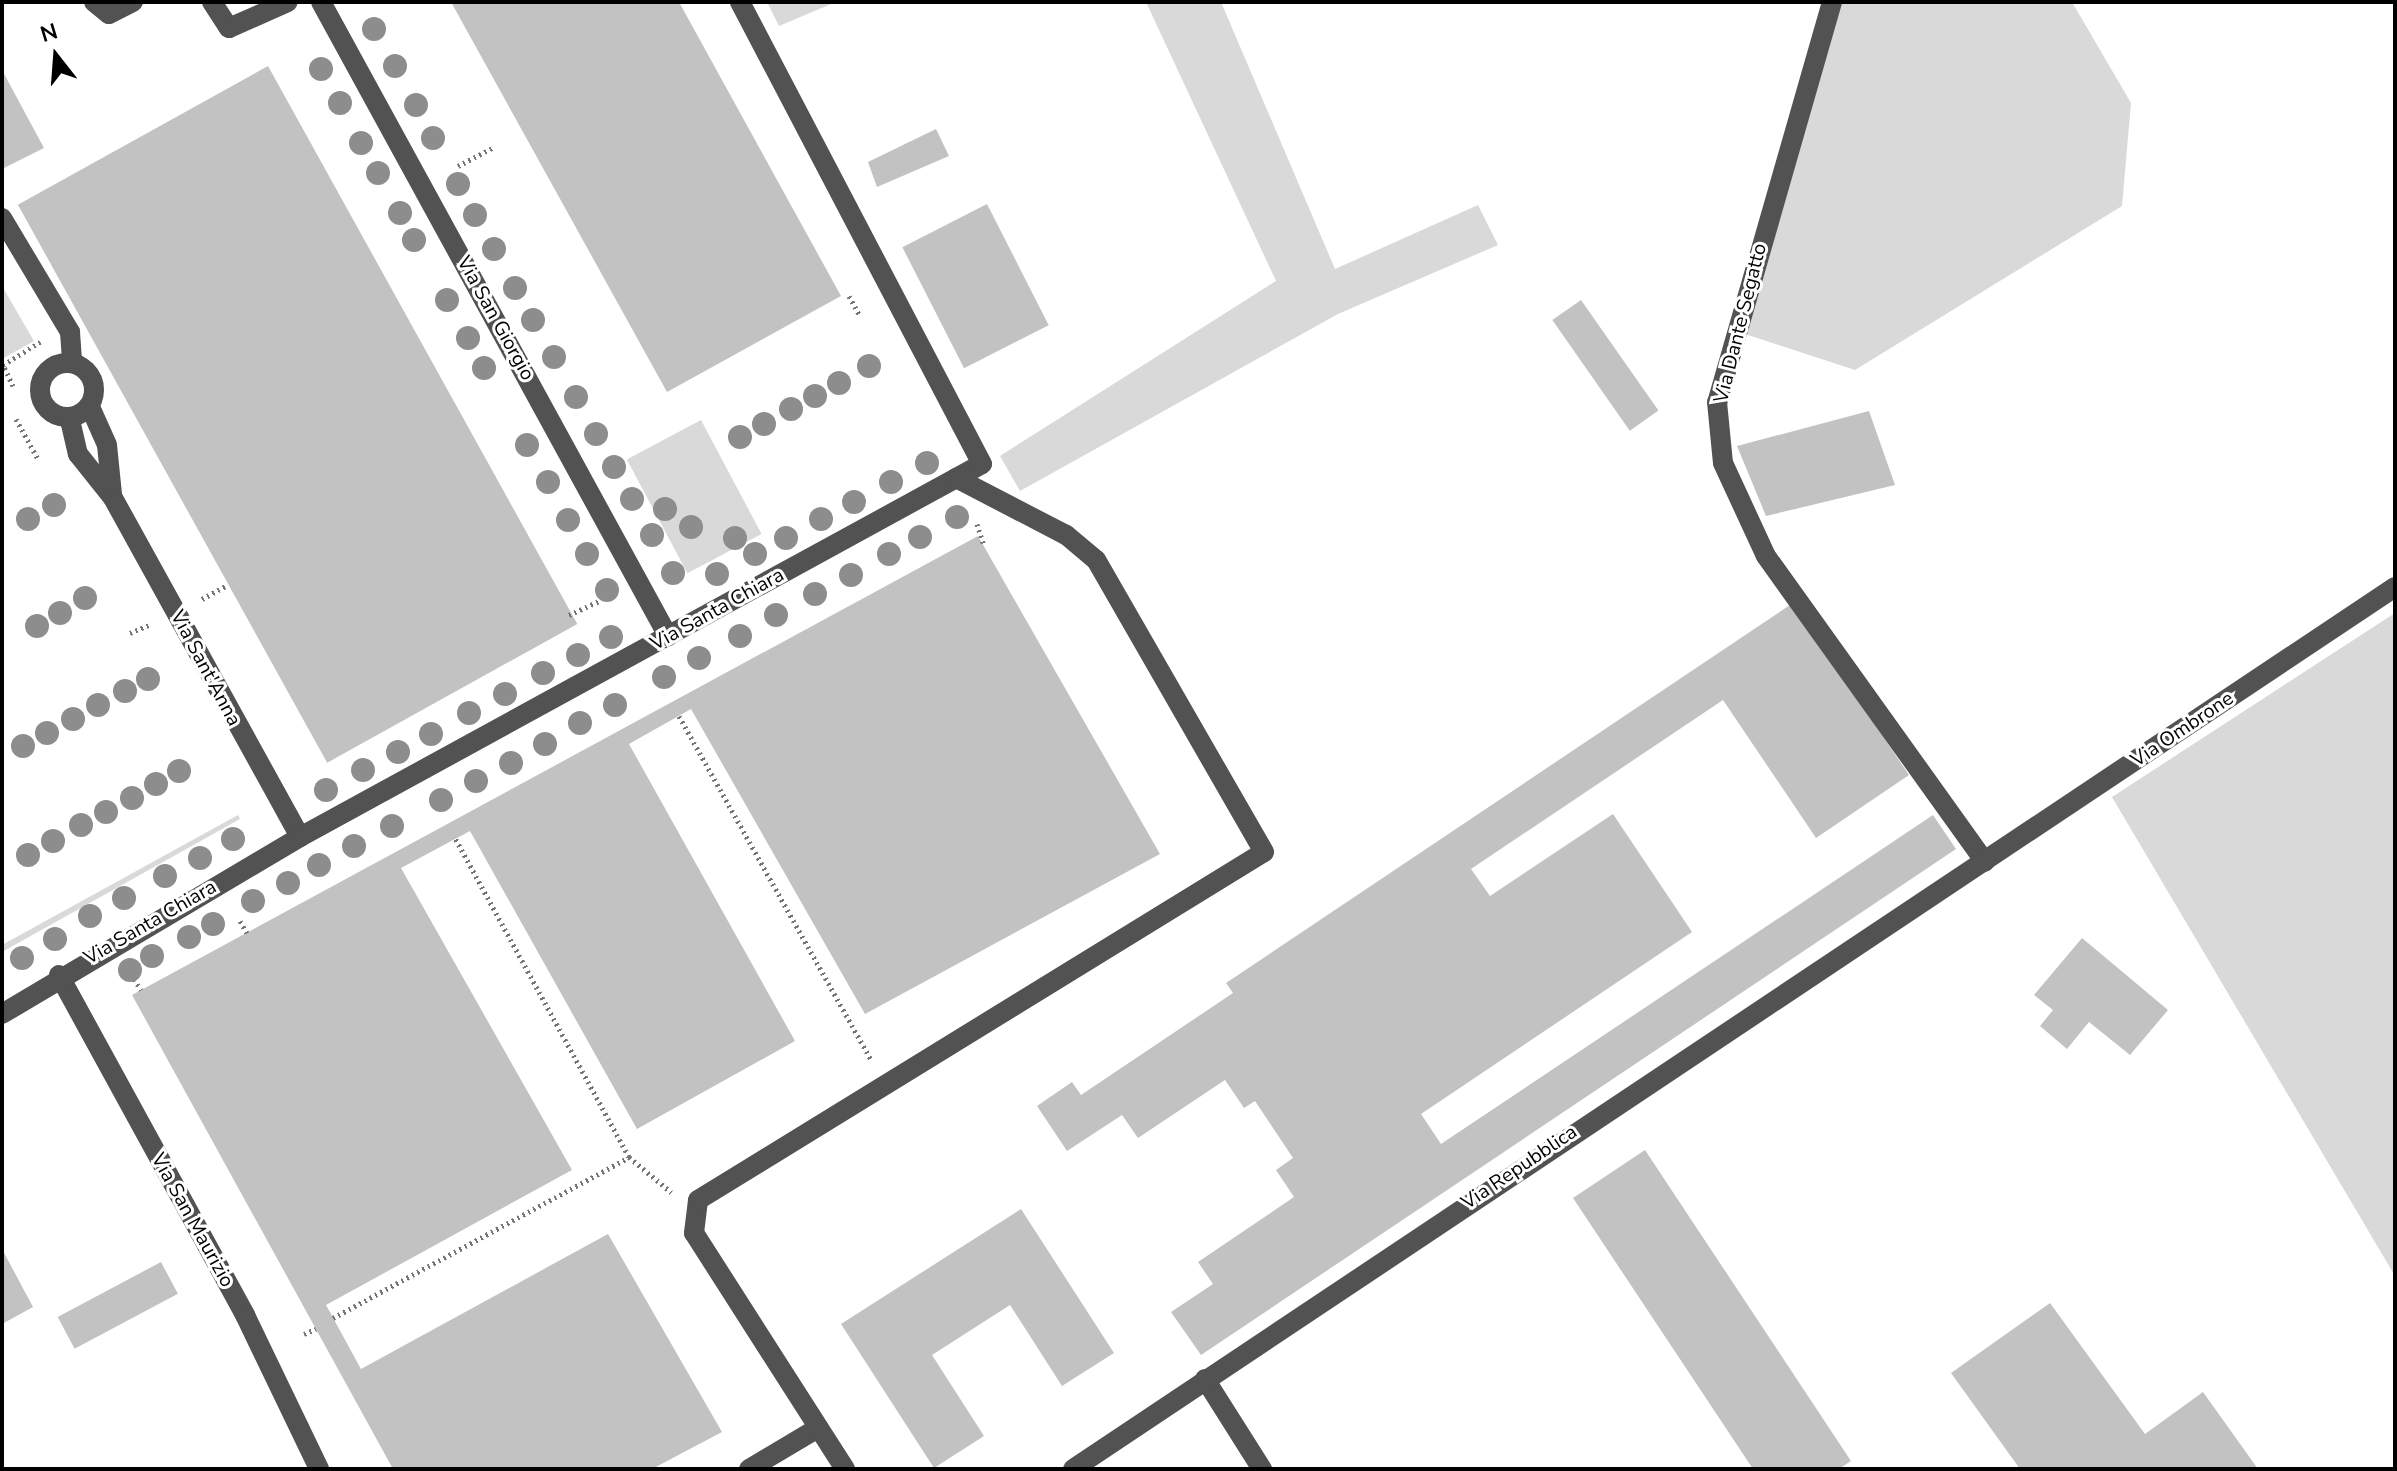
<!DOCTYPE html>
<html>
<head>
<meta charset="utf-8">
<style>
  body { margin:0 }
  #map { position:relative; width:2397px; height:1471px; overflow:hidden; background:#fff; font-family:"Nunito Sans",sans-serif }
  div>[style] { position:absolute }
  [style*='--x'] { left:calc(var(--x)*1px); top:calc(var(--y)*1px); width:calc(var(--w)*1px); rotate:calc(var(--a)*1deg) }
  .green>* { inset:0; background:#d9d9d9; transform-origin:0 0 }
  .building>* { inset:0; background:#c2c2c2; transform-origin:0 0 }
  .path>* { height:5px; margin-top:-2.5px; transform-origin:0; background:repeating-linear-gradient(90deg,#747474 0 2px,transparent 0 6px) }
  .minor>* { height:20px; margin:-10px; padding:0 10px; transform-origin:10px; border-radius:10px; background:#525252 }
  .minor>.ring { margin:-10px; padding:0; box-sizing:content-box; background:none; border:20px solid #525252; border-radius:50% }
  .trees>* { width:24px; height:24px; margin:-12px; border-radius:50%; background:#8d8d8d }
  span { translate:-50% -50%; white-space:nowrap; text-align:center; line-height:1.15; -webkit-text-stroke:6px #fff; paint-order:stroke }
  .street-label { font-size:20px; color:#000 }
  .frame { position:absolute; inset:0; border:4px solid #000; pointer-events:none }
  .north { position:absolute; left:16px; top:16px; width:80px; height:80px; -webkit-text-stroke:6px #fff; paint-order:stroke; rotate:343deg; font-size:22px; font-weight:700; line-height:32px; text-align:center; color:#000 }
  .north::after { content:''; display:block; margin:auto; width:28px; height:36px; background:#000; clip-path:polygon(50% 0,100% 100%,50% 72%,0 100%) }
</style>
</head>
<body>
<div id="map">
  <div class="green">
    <div style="clip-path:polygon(767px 2px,836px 2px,779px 26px)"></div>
    <div style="clip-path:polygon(1146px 2px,1221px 2px,1335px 269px,1478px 205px,1498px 245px,1338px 314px,1020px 491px,1000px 456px,1276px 281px)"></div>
    <div style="clip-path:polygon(1835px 2px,2072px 2px,2131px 103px,2122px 206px,1855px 370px,1739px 332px)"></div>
    <div style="clip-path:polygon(2px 286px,34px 341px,2px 359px)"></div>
    <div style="left:701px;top:420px;width:129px;height:84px;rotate:62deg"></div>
    <div style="clip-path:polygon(2395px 613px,2395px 1276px,2112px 797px)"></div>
    <div style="clip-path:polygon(238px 815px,240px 819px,2px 952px,2px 945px)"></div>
  </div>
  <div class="building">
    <div style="clip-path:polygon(451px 2px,679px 2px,841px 296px,667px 392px)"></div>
    <div style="left:268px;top:66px;width:638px;height:286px;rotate:61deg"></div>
    <div style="clip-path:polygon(2px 70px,44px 148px,2px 169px)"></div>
    <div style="clip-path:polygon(936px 129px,949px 156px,877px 187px,868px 162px)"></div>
    <div style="left:987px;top:204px;width:136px;height:95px;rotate:63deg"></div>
    <div style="left:1581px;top:300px;width:135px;height:35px;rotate:55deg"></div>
    <div style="clip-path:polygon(1869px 411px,1895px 485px,1766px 516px,1737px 446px)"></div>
    <div style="clip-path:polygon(978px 536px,1160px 854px,865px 1014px,691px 709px,629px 744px,795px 1041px,637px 1129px,470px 831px,401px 868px,572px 1170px,326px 1305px,361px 1369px,608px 1234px,722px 1432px,652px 1469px,393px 1469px,132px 995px)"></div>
    <div style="clip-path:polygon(1793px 603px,1909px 775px,1816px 838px,1723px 700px,1471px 869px,1490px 896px,1613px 814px,1692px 932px,1421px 1114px,1441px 1144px,1933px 815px,1956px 849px,1201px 1355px,1171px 1312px,1213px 1284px,1198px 1262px,1294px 1197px,1276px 1170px,1293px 1158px,1255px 1101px,1244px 1108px,1225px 1080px,1138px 1138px,1122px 1115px,1067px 1151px,1037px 1106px,1072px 1082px,1081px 1095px,1233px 993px,1226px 983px)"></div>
    <div style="clip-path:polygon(2082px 938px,2168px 1010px,2130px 1055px,2089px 1022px,2067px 1049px,2040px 1026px,2053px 1010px,2034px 995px)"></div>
    <div style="clip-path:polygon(1645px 1150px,1851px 1461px,1839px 1469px,1753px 1469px,1573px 1198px)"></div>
    <div style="clip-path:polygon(1021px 1209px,1114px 1353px,1062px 1386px,1010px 1305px,932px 1355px,984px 1436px,934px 1468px,841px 1324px)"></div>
    <div style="clip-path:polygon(2px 1249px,33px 1307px,2px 1324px)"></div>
    <div style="left:161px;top:1262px;width:36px;height:117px;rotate:62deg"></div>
    <div style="clip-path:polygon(2050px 1303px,2145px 1434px,2203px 1392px,2258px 1469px,2020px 1469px,1951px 1373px)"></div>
  </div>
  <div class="path">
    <div style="--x:458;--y:166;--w:41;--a:-27.8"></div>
    <div style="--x:849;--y:296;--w:23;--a:61"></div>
    <div style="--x:13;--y:386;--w:23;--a:-115"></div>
    <div style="--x:3;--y:365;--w:44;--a:-31.9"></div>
    <div style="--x:16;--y:419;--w:46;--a:61.2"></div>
    <div style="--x:977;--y:524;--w:20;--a:72"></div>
    <div style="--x:202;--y:599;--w:29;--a:-29"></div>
    <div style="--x:569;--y:615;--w:35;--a:-25"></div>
    <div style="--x:130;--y:633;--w:23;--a:-23"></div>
    <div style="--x:679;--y:716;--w:394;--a:60.8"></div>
    <div style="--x:240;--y:921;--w:14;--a:60"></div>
    <div style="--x:134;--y:979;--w:13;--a:58"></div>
    <div style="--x:629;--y:1157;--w:55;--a:39.8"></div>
    <div style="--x:333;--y:1318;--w:337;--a:-28.5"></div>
    <div style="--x:629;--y:1157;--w:363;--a:-118.6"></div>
    <div style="--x:304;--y:1334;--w:13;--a:-23"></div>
  </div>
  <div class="minor">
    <div style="--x:94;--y:2;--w:19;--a:39"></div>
    <div style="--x:109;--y:14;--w:27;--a:-27"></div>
    <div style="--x:212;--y:2;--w:31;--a:57"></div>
    <div style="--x:229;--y:28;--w:64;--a:-23.8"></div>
    <div style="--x:321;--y:2;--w:723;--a:61.31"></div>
    <div style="--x:1832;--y:2;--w:416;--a:106"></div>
    <div style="--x:1717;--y:402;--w:61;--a:84.4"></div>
    <div style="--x:1723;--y:463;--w:102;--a:65.2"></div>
    <div style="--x:1766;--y:556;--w:376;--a:54.4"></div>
    <div style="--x:2;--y:218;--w:133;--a:59.2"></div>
    <div style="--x:70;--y:332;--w:30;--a:86"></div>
    <div class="ring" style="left:40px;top:363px;width:34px;height:34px"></div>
    <div style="--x:91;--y:409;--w:39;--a:66"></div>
    <div style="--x:107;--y:445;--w:49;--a:84.2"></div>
    <div style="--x:70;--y:420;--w:35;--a:77"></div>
    <div style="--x:78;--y:454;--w:56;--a:51.5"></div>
    <div style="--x:113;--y:498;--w:387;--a:61.1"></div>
    <div style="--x:59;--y:975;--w:388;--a:61.3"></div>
    <div style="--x:245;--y:1315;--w:171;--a:64.3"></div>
    <div style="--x:2;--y:1014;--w:347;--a:-30.7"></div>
    <div style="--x:300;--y:837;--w:777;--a:-28.68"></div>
    <div style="--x:982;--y:464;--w:522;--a:-117.65"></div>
    <div style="--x:1205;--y:1379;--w:107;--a:57.7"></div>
    <div style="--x:749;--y:1469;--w:80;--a:-30.7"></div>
    <div style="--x:845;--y:1469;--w:280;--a:-122.6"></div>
    <div style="--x:694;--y:1233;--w:33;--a:-83"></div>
    <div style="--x:698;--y:1200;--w:664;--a:-31.58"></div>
    <div style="--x:1264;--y:852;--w:337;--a:-119.9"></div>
    <div style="--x:1096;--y:560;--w:39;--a:-140"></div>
    <div style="--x:1066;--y:535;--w:124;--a:-152.6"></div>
    <div style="--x:1073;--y:1469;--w:1589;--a:-33.71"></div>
  </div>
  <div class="trees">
    <div style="left:374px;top:29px"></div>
    <div style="left:395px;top:66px"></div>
    <div style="left:321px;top:69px"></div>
    <div style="left:340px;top:103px"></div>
    <div style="left:416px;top:105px"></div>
    <div style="left:433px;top:138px"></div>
    <div style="left:361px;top:143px"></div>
    <div style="left:378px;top:173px"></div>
    <div style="left:458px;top:184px"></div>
    <div style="left:400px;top:213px"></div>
    <div style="left:475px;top:215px"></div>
    <div style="left:414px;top:240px"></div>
    <div style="left:494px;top:249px"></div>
    <div style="left:515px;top:288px"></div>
    <div style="left:447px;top:300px"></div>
    <div style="left:533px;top:320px"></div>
    <div style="left:468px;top:338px"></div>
    <div style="left:554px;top:357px"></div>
    <div style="left:869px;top:366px"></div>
    <div style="left:484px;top:368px"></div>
    <div style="left:839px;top:383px"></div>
    <div style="left:815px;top:396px"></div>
    <div style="left:576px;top:397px"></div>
    <div style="left:791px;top:409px"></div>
    <div style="left:764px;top:424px"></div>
    <div style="left:596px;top:434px"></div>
    <div style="left:740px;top:437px"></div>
    <div style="left:527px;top:445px"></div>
    <div style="left:927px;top:463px"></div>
    <div style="left:614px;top:467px"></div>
    <div style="left:548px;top:482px"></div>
    <div style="left:891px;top:482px"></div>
    <div style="left:632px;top:499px"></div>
    <div style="left:854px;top:502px"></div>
    <div style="left:54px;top:505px"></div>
    <div style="left:665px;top:509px"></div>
    <div style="left:957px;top:517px"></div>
    <div style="left:28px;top:519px"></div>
    <div style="left:821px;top:519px"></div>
    <div style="left:568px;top:520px"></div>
    <div style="left:691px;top:527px"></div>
    <div style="left:652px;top:535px"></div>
    <div style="left:920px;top:537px"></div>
    <div style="left:735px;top:538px"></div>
    <div style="left:786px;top:538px"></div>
    <div style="left:587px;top:554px"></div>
    <div style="left:755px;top:554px"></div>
    <div style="left:889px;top:554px"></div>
    <div style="left:673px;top:573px"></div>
    <div style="left:717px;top:574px"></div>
    <div style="left:851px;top:575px"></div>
    <div style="left:607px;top:590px"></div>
    <div style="left:815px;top:594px"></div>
    <div style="left:85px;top:598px"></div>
    <div style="left:60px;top:613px"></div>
    <div style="left:776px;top:615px"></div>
    <div style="left:37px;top:626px"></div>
    <div style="left:740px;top:636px"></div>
    <div style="left:611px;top:637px"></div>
    <div style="left:578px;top:655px"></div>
    <div style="left:699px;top:658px"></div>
    <div style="left:543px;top:673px"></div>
    <div style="left:664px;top:677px"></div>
    <div style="left:148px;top:679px"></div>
    <div style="left:125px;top:691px"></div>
    <div style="left:505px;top:694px"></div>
    <div style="left:98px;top:705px"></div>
    <div style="left:615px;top:705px"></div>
    <div style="left:469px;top:713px"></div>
    <div style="left:73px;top:719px"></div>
    <div style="left:580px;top:723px"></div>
    <div style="left:47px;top:733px"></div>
    <div style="left:431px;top:734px"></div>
    <div style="left:545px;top:744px"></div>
    <div style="left:23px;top:746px"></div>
    <div style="left:398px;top:752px"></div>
    <div style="left:511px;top:763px"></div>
    <div style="left:363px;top:770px"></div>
    <div style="left:179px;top:771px"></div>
    <div style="left:476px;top:781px"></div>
    <div style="left:156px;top:784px"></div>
    <div style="left:326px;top:790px"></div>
    <div style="left:132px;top:798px"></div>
    <div style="left:441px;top:800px"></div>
    <div style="left:106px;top:812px"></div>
    <div style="left:81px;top:825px"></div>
    <div style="left:392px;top:826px"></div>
    <div style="left:233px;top:839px"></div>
    <div style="left:53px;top:841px"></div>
    <div style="left:354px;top:846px"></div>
    <div style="left:28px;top:855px"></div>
    <div style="left:200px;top:858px"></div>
    <div style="left:319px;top:865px"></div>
    <div style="left:165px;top:876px"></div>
    <div style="left:288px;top:883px"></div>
    <div style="left:124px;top:898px"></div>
    <div style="left:253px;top:901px"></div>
    <div style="left:90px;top:916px"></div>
    <div style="left:213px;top:924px"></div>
    <div style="left:189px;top:937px"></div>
    <div style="left:55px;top:939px"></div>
    <div style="left:152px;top:956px"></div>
    <div style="left:22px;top:958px"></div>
    <div style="left:130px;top:970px"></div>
  </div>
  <div class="street-label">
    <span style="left:496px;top:318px;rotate:61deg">Via San Giorgio</span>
    <span style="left:1740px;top:323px;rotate:-76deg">Via Dante Segatto</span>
    <span style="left:717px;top:609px;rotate:-29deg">Via Santa Chiara</span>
    <span style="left:206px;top:668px;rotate:62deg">Via Sant'Anna</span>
    <span style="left:2182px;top:729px;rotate:-34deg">Via Ombrone</span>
    <span style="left:150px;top:922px;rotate:-30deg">Via Santa Chiara</span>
    <span style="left:1519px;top:1167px;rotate:-34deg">Via Repubblica</span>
    <span style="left:193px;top:1220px;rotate:61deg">Via San Maurizio</span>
  </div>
  <div class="frame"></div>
  <div class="north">N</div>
</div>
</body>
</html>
